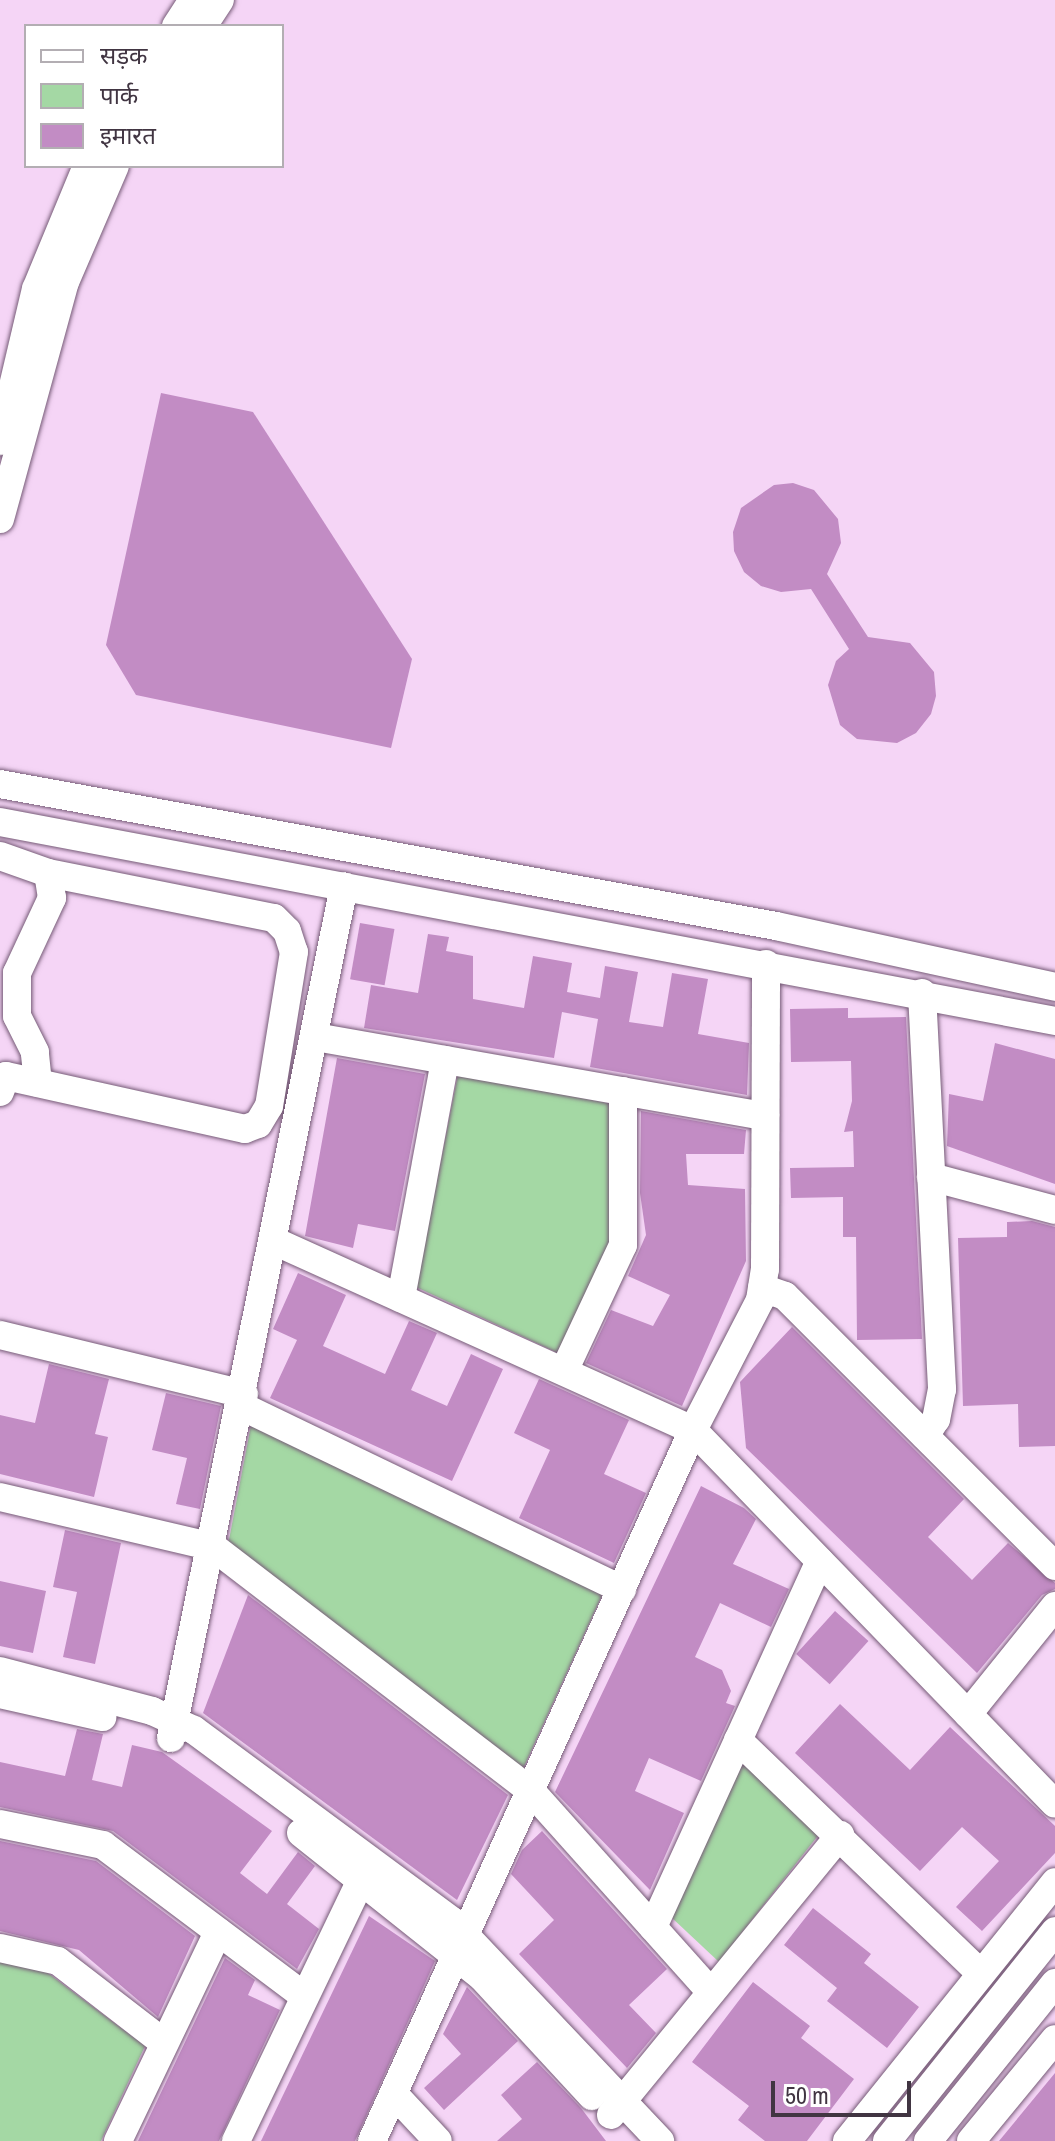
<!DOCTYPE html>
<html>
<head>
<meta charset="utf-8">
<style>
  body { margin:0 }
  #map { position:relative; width:1055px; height:2141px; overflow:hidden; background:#f5d5f6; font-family:"Archivo Narrow","Noto Sans Devanagari",sans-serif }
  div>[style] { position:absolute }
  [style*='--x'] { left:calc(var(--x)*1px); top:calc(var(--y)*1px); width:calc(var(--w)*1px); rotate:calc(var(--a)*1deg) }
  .green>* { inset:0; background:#a4d8a4 }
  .building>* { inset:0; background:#c28cc4; transform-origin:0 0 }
  .roads { filter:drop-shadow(0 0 2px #765b77) drop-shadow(0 0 2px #765b77) }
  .minor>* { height:28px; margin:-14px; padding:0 14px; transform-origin:14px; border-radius:14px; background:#fff }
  span { translate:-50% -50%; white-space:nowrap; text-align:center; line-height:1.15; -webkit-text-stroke:8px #fff; paint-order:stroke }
  .legend { position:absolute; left:24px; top:24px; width:260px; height:144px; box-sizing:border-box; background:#fff; border:2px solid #b3aeb3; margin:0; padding:10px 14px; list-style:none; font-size:24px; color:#413542 }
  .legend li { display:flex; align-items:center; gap:16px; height:40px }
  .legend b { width:40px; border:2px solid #b3aeb3 }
  .scale { position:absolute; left:771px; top:2081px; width:140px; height:36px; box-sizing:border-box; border:4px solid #413542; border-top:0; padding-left:10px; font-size:24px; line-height:28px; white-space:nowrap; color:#413542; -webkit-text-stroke:6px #fff; paint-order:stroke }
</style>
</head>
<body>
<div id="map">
  <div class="green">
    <div style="clip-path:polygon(458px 1074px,613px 1104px,613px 1236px,560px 1354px,416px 1287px)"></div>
    <div style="clip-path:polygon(251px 1425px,604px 1591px,523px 1769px,228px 1545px)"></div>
    <div style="clip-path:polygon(744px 1761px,820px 1833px,719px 1962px,671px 1917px)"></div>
    <div style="clip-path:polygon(0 1961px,44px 1970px,145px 2046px,101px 2141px,0 2141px)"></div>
  </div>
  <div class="building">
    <div style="clip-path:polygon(161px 393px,253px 412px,412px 659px,391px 748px,136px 695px,106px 645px)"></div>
    <div style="clip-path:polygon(793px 483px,814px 490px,838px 519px,841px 543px,827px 574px,868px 637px,910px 643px,934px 672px,936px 696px,931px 714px,916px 733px,897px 743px,857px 739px,840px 725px,828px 685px,836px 661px,849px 649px,811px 589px,781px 592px,761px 586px,744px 572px,734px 551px,733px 532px,741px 508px,774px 485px)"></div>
    <div style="left:360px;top:923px;width:35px;height:57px;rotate:10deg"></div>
    <div style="clip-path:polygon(428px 934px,449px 937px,446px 951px,473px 956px,473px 999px,524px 1008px,533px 956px,572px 963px,567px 992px,600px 998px,605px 966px,638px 972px,629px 1022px,663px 1027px,672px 973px,708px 979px,698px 1034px,749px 1043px,747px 1095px,590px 1067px,598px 1019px,562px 1012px,554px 1058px,364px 1028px,371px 985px,418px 993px)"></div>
    <div style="clip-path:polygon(848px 1008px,848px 1018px,906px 1017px,922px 1339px,857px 1340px,856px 1237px,843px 1237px,843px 1197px,791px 1198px,790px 1168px,854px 1167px,853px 1131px,844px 1132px,852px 1101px,851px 1061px,791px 1062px,790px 1009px)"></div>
    <div style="clip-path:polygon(995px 1043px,1055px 1059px,1055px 1184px,947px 1146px,949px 1094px,983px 1101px)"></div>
    <div style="clip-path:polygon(337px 1058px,425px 1074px,395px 1231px,358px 1224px,353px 1248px,305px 1236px)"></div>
    <div style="clip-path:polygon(641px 1111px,746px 1130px,744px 1154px,686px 1154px,688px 1185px,745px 1189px,746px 1261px,682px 1406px,586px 1363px,611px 1310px,653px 1326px,670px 1295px,628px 1276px,646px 1235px,640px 1193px)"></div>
    <div style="clip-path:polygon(1032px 1221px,1055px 1227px,1055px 1446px,1019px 1447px,1018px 1404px,963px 1406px,958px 1238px,1007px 1237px,1007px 1222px)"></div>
    <div style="clip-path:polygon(298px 1273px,346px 1295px,323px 1346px,385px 1374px,409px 1321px,437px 1333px,411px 1390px,447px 1406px,471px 1354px,503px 1369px,452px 1481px,270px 1398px,297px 1340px,273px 1329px)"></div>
    <div style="clip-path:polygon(792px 1327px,964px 1499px,928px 1537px,972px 1580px,1008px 1543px,1055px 1583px,1055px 1589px,1042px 1595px,977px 1673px,746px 1448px,740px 1382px)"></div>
    <div style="clip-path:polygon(49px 1364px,109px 1379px,95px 1434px,108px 1437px,94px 1497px,0 1474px,0 1415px,35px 1423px)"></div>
    <div style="clip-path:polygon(539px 1379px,629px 1420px,604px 1474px,646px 1493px,614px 1563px,519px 1518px,550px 1450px,514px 1433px)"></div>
    <div style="clip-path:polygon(166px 1393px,221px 1406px,200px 1509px,176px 1504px,187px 1458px,152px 1450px)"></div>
    <div style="clip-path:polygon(701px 1486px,744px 1508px,756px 1519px,733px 1564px,789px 1589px,771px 1627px,720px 1603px,695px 1657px,722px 1670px,731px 1691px,726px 1703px,735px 1706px,701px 1781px,649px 1758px,635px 1791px,684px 1813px,650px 1890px,555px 1792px)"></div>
    <div style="clip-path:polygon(65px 1530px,121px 1543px,95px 1664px,63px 1657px,77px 1592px,53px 1587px)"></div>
    <div style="clip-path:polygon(0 1581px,46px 1591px,33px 1653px,0 1646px)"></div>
    <div style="clip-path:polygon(248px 1595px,508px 1795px,457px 1900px,203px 1713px)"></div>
    <div style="left:835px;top:1611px;width:45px;height:58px;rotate:42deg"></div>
    <div style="clip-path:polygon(840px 1704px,910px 1770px,950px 1727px,1055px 1826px,1055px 1853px,982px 1931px,956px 1907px,999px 1861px,962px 1827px,920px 1871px,795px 1753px)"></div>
    <div style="clip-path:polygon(77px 1729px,103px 1734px,92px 1780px,122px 1787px,132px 1745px,162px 1752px,272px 1831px,240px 1873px,267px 1894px,298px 1852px,315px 1866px,287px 1904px,319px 1929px,297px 1969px,113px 1831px,0 1807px,0 1762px,65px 1776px)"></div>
    <div style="clip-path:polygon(542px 1831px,667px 1969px,629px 2005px,656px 2033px,627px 2068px,519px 1954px,554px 1920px,511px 1874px,522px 1850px)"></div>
    <div style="clip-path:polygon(0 1841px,96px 1861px,195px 1936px,158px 2017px,79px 1950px,0 1931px)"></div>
    <div style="clip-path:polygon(813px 1908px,871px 1954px,864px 1963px,919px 2007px,887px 2048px,827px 2001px,837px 1988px,784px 1945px)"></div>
    <div style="clip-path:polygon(369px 1916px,435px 1961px,355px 2141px,261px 2141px)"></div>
    <div style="clip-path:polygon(225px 1958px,255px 1980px,248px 1995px,280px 2010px,219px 2141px,138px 2141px)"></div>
    <div style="clip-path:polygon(753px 1982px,810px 2026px,801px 2038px,854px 2079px,807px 2141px,765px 2141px,738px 2120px,749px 2106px,692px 2062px)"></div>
    <div style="clip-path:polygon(467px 1987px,518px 2041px,444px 2110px,424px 2088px,461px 2054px,443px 2034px)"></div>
    <div style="clip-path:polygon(537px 2062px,581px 2108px,606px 2141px,497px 2141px,522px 2119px,501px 2095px)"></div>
    <div style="clip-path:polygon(1055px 2073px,1055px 2141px,999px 2141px)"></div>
  </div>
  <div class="roads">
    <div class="minor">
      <div style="--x:176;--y:26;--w:31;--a:-57"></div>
      <div style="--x:203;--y:26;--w:31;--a:-57"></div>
      <div style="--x:0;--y:441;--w:156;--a:-76.7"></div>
      <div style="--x:36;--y:289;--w:133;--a:-67.5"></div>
      <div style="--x:0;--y:519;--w:246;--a:-74.7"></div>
      <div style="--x:65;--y:282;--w:126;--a:-66.7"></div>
      <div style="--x:0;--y:784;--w:789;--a:10.37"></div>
      <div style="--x:776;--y:926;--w:286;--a:12.3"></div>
      <div style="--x:0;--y:822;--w:1074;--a:10.68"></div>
      <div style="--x:0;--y:856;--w:51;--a:19.5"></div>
      <div style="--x:48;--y:873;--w:230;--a:11.3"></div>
      <div style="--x:274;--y:918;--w:18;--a:45"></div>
      <div style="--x:287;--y:931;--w:22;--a:72"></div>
      <div style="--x:294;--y:952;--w:156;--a:99.2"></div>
      <div style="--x:269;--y:1106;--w:21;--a:121"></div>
      <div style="--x:258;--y:1124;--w:14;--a:159"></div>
      <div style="--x:245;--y:1129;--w:245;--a:-167.5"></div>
      <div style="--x:6;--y:1076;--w:17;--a:111"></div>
      <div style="--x:922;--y:993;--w:397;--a:87.1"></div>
      <div style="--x:942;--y:1389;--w:31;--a:101"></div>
      <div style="--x:936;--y:1419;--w:20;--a:123"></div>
      <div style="--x:315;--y:1037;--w:457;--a:10"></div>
      <div style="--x:38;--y:1083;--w:31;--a:-96"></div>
      <div style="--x:35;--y:1052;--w:40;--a:-116.6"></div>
      <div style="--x:17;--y:1016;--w:43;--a:-90"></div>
      <div style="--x:17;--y:973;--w:83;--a:-65"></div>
      <div style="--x:52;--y:898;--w:25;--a:-99"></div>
      <div style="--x:931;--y:1177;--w:128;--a:14.9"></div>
      <div style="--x:274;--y:1241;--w:460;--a:24.3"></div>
      <div style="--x:693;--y:1430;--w:520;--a:45.93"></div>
      <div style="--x:762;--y:1288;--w:24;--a:19"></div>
      <div style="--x:785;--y:1296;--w:382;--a:45"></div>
      <div style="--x:401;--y:1298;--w:242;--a:-79.5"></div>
      <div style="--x:0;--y:1335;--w:251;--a:13.6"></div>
      <div style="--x:564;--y:1371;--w:139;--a:-64.9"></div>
      <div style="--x:623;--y:1245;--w:154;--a:-90"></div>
      <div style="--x:241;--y:1406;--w:423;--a:25.7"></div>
      <div style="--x:0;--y:1497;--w:219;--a:13.2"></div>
      <div style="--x:213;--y:1547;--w:402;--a:37.5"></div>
      <div style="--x:532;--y:1792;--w:268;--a:48.2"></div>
      <div style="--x:0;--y:1671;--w:157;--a:14.7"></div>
      <div style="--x:152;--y:1711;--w:46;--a:24.3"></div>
      <div style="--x:194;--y:1730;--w:321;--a:36.5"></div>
      <div style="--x:452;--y:1921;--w:303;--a:46.6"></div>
      <div style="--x:0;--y:1694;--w:105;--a:12.7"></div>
      <div style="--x:968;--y:1714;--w:139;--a:-51.1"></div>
      <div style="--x:171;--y:1738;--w:869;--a:-78.52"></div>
      <div style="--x:738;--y:1740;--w:337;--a:43.9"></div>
      <div style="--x:0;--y:1824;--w:105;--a:11.5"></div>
      <div style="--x:103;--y:1845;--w:251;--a:36.9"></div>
      <div style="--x:301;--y:1833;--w:231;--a:38.5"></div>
      <div style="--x:482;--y:1977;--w:162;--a:47.3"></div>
      <div style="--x:653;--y:1927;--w:402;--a:-65.5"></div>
      <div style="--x:0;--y:1948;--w:59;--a:12.6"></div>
      <div style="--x:58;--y:1961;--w:134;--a:37.7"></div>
      <div style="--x:394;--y:2094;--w:64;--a:46.9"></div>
      <div style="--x:611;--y:2115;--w:362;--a:-50.7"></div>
      <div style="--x:118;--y:2141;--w:232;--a:-64.4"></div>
      <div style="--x:236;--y:2141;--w:306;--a:-64.4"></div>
      <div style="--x:372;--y:2141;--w:780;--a:-65.7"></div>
      <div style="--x:693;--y:1430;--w:146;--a:-62.7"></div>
      <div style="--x:760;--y:1300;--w:31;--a:-81"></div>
      <div style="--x:765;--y:1269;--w:305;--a:-89.8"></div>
      <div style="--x:847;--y:2141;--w:332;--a:-51.2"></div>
      <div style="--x:887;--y:2141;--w:269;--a:-51.3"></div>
      <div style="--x:928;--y:2141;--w:203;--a:-51.2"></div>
      <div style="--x:971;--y:2141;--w:132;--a:-50.5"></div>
    </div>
  </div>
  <ul class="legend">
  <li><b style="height:10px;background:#fff"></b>सड़क</li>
  <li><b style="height:22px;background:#a4d8a4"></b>पार्क</li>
  <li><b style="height:22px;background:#c28cc4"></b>इमारत</li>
  </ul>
  <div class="scale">50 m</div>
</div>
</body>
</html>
